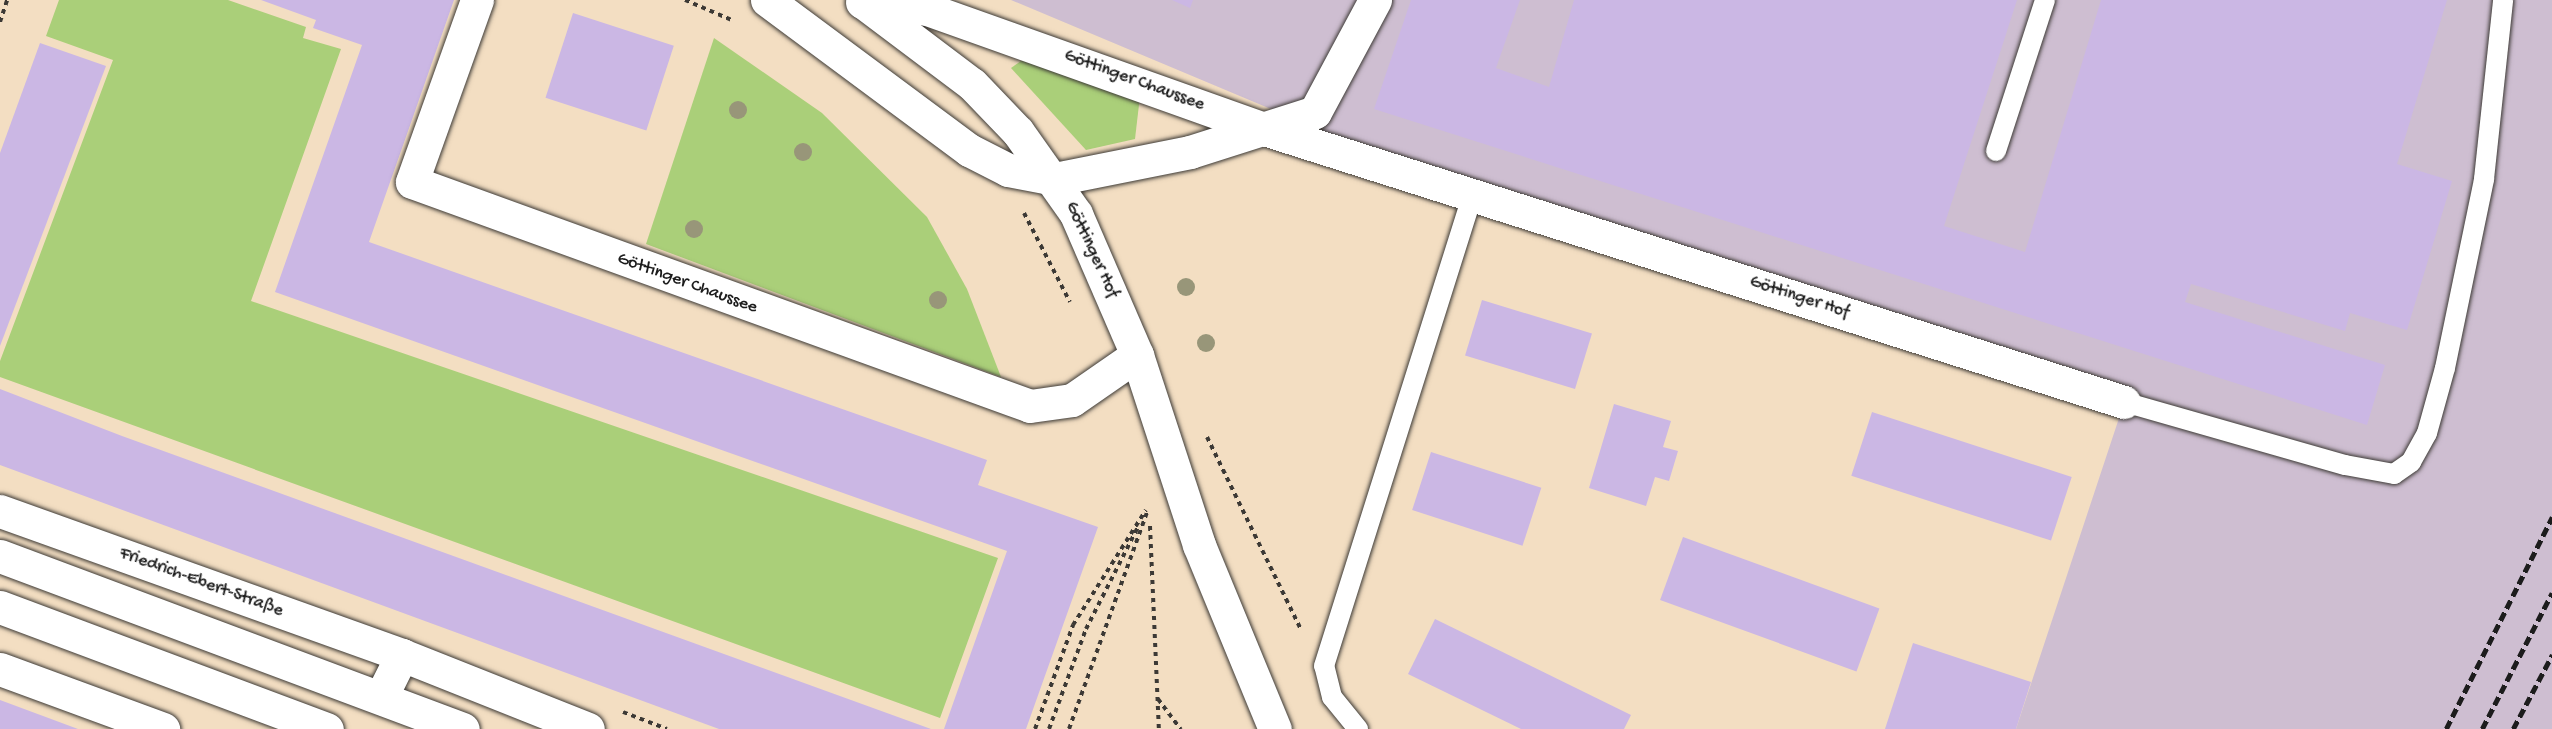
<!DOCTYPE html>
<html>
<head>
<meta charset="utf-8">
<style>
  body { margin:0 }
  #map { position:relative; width:2552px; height:729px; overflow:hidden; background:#f3dec2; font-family:"Gochi Hand",sans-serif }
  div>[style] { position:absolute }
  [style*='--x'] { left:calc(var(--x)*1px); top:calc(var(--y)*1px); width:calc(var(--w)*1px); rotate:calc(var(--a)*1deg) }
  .industrial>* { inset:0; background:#cebed1 }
  .green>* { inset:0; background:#aacf79 }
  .building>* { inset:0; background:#cbb7e4; transform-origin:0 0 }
  .path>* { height:4px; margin-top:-2px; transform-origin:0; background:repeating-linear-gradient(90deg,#3c3935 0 4.5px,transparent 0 9px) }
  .roads { filter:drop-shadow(0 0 2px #3c3935) drop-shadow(0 0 2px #3c3935) }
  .service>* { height:20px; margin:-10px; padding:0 10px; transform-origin:10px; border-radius:10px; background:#fff }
  .minor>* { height:33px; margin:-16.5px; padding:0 16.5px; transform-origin:16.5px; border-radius:16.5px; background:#fff }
  .primary>* { height:33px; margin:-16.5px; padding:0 16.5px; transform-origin:16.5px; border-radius:16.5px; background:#fff }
  .rail>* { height:4.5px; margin-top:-2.25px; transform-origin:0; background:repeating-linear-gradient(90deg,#1c1c1c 0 9px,transparent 0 13.5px) }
  .trees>* { width:18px; height:18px; margin:-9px; border-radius:50%; background:#989679 }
  span { translate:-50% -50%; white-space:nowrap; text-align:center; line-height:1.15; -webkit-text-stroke:6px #fff; paint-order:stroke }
  .street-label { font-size:18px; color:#1c1c1c }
</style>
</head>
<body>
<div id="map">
  <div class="industrial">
    <div style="clip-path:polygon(1011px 0,2552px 0,2552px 729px,2016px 729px,2124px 403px,1473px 194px)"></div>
  </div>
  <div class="green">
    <div style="clip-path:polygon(59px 0,228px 0,306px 27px,303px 38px,341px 49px,251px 301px,998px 558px,940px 718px,0 377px,0 361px,113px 60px,46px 36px)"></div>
    <div style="clip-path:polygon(714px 38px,822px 113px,927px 217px,967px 289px,1001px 377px,646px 244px)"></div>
    <div style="clip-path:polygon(1028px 56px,1140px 96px,1135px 139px,1086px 150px,1011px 68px)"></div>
  </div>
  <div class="building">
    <div style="clip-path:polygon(261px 0,454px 0,369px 242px,987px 460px,978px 485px,1098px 527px,1026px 729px,944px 729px,1007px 551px,275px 292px,362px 45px,313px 28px,316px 20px)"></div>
    <div style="clip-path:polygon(1172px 0,1193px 0,1190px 8px)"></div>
    <div style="clip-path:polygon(1411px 0,1520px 0,1496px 68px,1549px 87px,1574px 0,2017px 0,1944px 226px,2025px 252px,2101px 0,2447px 0,2397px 164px,2452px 181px,2407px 330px,2350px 313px,2345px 331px,2191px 284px,2185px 302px,2385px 365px,2367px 425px,1374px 109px)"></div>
    <div style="left:573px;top:13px;width:106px;height:89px;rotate:18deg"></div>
    <div style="clip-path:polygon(40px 43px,106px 66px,0 346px,0 153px)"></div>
    <div style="left:1482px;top:300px;width:115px;height:58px;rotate:17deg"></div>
    <div style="clip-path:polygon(0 389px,122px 436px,931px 729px,719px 729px,0 465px)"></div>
    <div style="clip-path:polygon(1614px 404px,1671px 421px,1663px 447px,1678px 451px,1669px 481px,1655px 477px,1646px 506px,1589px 488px)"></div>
    <div style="left:1872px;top:412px;width:210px;height:67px;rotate:18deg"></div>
    <div style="left:1431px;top:452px;width:116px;height:61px;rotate:18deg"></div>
    <div style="left:1683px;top:537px;width:209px;height:67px;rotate:20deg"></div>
    <div style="clip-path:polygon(1435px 619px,1631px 715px,1624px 729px,1521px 729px,1408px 674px)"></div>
    <div style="clip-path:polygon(1913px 643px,2031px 682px,2016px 729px,1885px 729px)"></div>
    <div style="clip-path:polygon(0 700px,78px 729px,0 729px)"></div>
  </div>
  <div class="path">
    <div style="--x:685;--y:0;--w:53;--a:23.2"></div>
    <div style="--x:0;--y:22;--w:23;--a:-72"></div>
    <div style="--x:1024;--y:213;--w:100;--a:62.7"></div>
    <div style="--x:1207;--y:437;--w:215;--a:64"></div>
    <div style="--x:1150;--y:526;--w:203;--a:87.5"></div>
    <div style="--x:1158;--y:699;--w:38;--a:53"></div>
    <div style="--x:623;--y:712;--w:47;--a:21.1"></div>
    <div style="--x:1035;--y:729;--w:111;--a:-69.9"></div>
    <div style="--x:1073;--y:625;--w:136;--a:-57.6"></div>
    <div style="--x:1049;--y:729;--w:107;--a:-69.7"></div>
    <div style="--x:1086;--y:629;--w:114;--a:-63"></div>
    <div style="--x:1069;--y:729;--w:231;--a:-70.2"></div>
  </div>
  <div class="roads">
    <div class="service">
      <div style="--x:1996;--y:151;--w:159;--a:-72"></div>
      <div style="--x:2124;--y:402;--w:230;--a:15.9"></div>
      <div style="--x:2345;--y:465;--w:50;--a:10.4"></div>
      <div style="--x:2394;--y:474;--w:21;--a:-35"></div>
      <div style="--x:2411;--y:462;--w:33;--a:-61"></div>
      <div style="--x:2427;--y:433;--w:67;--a:-74.5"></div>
      <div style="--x:2445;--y:368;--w:193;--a:-78.3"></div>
      <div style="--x:2484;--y:179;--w:180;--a:-83.9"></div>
      <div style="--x:1358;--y:729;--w:41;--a:-129.1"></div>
      <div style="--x:1332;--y:697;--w:32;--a:-104"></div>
      <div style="--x:1324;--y:666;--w:495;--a:-72.5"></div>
    </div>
    <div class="minor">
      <div style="--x:477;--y:0;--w:193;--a:109.7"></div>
      <div style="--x:412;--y:182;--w:657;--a:19.92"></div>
      <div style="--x:1030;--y:406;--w:42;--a:-8.1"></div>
      <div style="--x:1072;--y:400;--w:79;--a:-34.7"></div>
      <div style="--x:767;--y:0;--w:252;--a:36.6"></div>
      <div style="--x:969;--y:150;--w:44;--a:27.1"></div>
      <div style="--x:1008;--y:170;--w:48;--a:10.8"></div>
      <div style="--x:1055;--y:179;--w:138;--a:-11.3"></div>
      <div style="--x:1190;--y:152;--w:131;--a:-17.7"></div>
      <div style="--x:1315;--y:112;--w:127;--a:-61.8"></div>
      <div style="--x:862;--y:2;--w:65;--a:6.1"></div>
      <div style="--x:927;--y:9;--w:361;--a:19.6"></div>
      <div style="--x:1267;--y:130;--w:899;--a:17.61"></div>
      <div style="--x:863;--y:2;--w:136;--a:37"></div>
      <div style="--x:972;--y:84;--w:66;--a:46.2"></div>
      <div style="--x:1018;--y:132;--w:100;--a:54.7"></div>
      <div style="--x:1076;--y:214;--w:154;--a:66.6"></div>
      <div style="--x:1137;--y:355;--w:200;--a:71.9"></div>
      <div style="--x:1199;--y:545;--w:199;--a:67.6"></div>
      <div style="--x:0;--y:511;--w:427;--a:19.7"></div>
      <div style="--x:402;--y:655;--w:200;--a:21.7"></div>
      <div style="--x:0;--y:669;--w:174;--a:20.2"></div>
      <div style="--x:381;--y:697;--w:47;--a:-63.4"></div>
    </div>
    <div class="primary">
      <div style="--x:0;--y:556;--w:494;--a:20.5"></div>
      <div style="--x:0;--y:607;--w:349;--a:20.5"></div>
    </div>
  </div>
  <div class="rail">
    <div style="--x:2446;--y:729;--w:237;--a:-63.4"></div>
    <div style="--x:2482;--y:729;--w:153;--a:-62.8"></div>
    <div style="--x:2513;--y:729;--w:84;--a:-62.2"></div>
  </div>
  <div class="trees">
    <div style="left:738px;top:110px"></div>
    <div style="left:803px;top:152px"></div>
    <div style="left:694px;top:229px"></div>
    <div style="left:1186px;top:287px"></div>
    <div style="left:938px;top:300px"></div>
    <div style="left:1206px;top:343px"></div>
  </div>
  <div class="street-label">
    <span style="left:1134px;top:81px;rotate:20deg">Göttinger Chaussee</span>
    <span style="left:1091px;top:250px;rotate:65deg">Göttinger Hof</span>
    <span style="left:687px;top:284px;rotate:20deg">Göttinger Chaussee</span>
    <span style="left:1799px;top:298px;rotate:18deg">Göttinger Hof</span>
    <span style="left:201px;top:583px;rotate:20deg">Friedrich-Ebert-Straße</span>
  </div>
</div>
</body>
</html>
